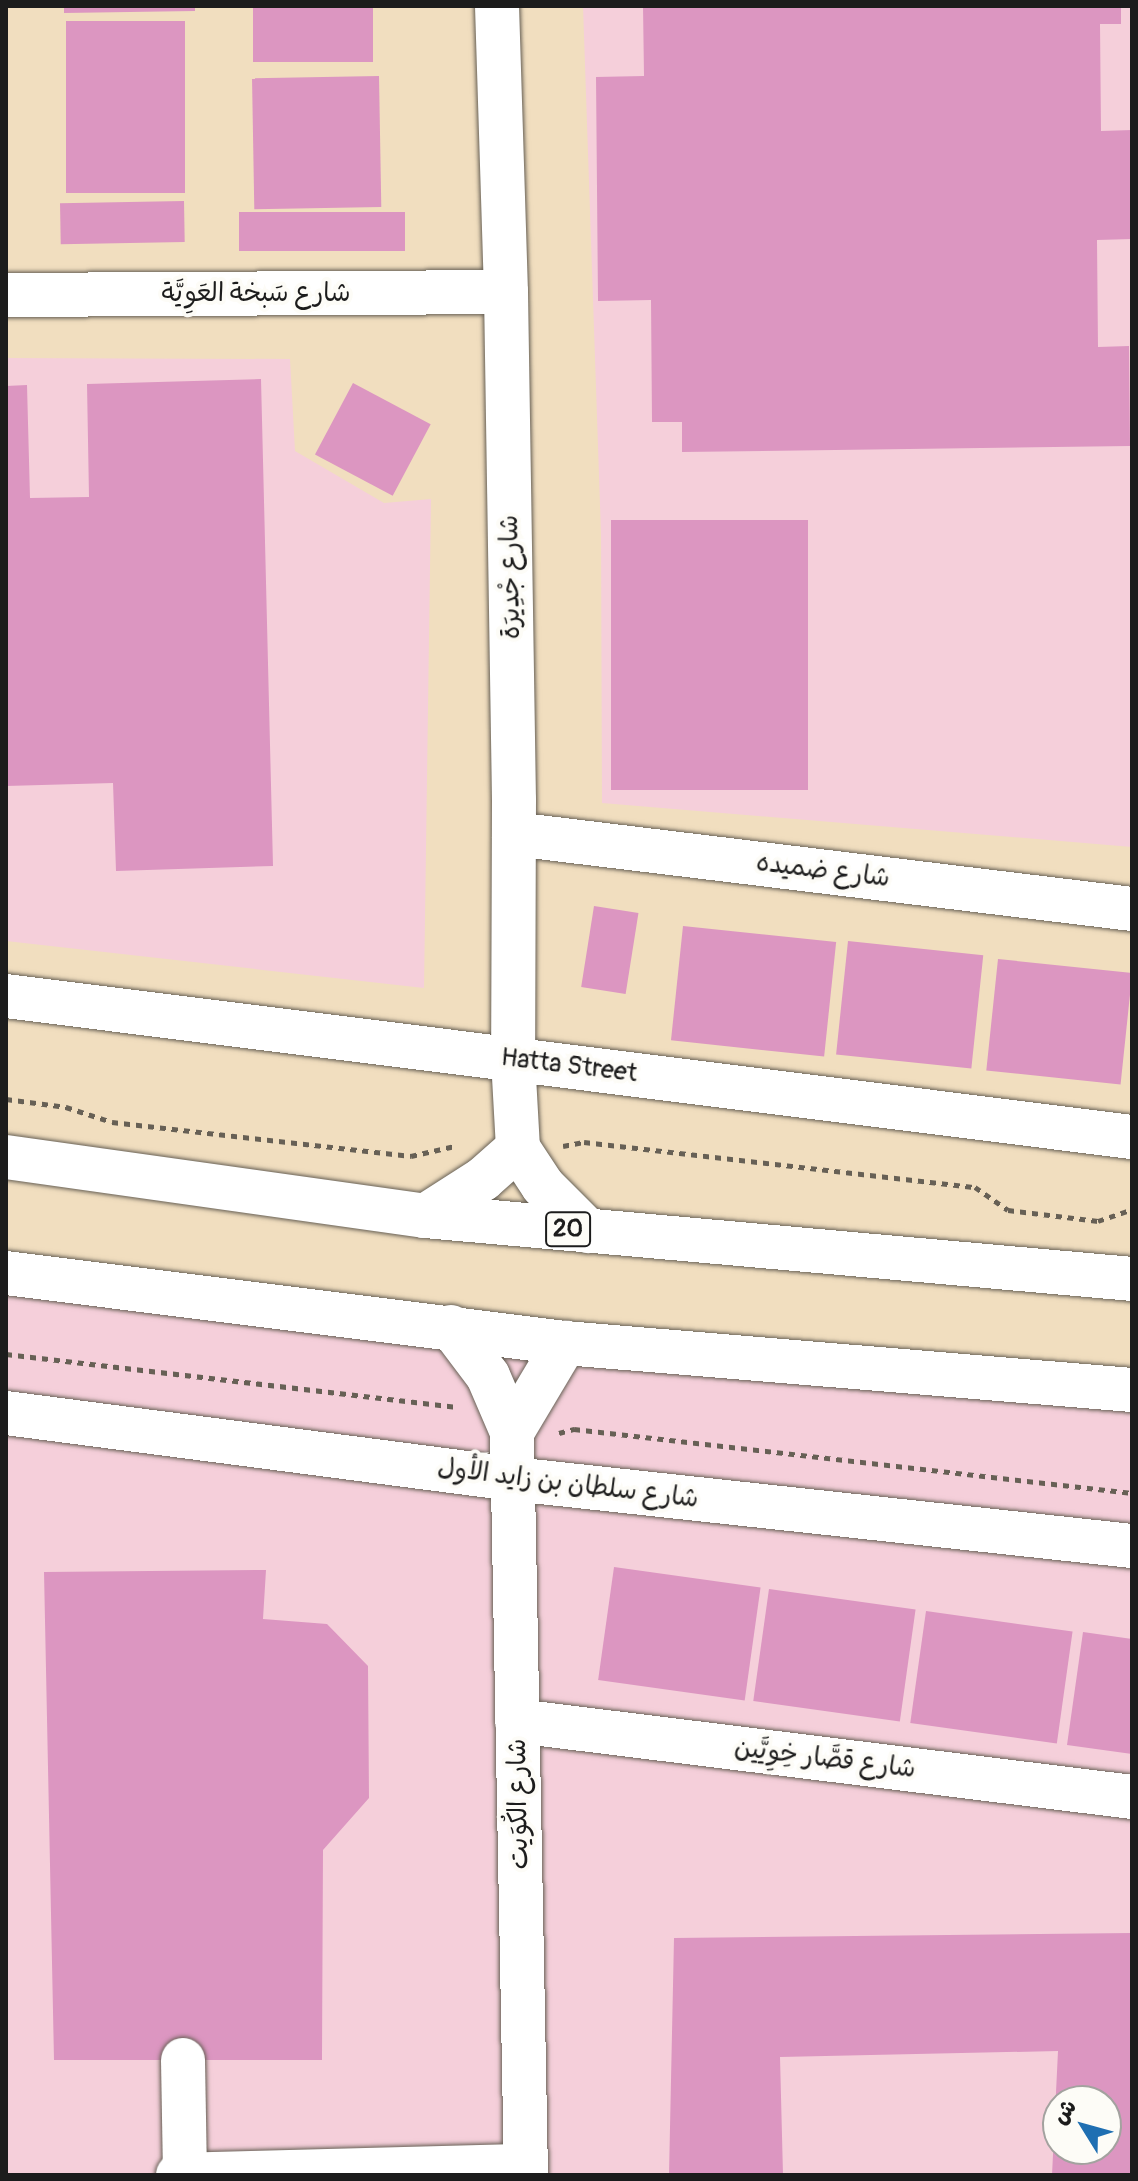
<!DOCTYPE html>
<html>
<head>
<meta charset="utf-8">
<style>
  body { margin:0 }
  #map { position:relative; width:1138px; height:2181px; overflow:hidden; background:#f1debf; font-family:Pangolin,"Playpen Sans Arabic",sans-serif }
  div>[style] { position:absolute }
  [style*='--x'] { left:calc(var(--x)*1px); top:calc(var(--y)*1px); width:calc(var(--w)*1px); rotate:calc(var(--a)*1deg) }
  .built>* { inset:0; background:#f5cfda }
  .building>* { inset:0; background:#dc96c1; transform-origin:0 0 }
  .path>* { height:5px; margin-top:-2.5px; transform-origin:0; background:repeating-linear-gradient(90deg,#676055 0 6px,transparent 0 12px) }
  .roads { filter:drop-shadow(0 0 2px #676055) drop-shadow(0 0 2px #676055) }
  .minor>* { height:44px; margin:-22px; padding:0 22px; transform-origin:22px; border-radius:22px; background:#fff }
  .major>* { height:44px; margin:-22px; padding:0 22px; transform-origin:22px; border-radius:22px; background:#fff }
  span { translate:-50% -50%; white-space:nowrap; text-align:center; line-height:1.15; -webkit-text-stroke:8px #fdfcf7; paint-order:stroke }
  .shield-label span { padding:2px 6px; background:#fdfcf7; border:2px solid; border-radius:6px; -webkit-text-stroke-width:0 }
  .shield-label { font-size:24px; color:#1c1c1c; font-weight:700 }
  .street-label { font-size:26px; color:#1c1c1c }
  .frame { position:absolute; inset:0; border:8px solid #1c1c1c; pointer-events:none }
  .north { position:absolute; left:1042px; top:2085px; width:80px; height:80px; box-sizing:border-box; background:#fdfcf7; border:2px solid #a3a29f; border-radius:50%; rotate:307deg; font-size:22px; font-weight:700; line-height:32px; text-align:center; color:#1c1c1c }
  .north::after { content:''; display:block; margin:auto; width:28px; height:36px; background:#1f6fb2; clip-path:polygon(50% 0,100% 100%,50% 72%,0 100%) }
</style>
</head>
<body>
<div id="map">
  <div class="built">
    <div style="clip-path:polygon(583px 6px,1132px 6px,1132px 847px,602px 803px,601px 534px)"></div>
    <div style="clip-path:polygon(6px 358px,290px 359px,295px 451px,384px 503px,431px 499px,424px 988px,6px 941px)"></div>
    <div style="clip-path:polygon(evenodd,6px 1295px,1132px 1411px,1132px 2175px,6px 2175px,6px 1295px,1058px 2101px,1106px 2101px,1106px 2149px,1058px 2149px,1058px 2101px)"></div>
  </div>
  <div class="building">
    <div style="clip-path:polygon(64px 6px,195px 6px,195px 11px,64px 13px)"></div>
    <div style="left:253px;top:6px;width:120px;height:56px"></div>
    <div style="clip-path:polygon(643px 6px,1121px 6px,1121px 24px,1100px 24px,1101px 131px,1132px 130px,1132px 239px,1097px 240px,1098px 347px,1129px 346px,1130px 446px,682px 452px,682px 422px,652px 422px,651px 300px,598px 301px,596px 77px,644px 76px)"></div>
    <div style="left:66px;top:21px;width:119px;height:172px"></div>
    <div style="left:379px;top:76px;width:131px;height:127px;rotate:89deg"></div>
    <div style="left:184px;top:201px;width:41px;height:124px;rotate:89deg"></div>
    <div style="left:239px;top:212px;width:166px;height:39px"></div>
    <div style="clip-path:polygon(261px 379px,273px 866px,116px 871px,113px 783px,6px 786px,6px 386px,27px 385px,30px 498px,89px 497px,87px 384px)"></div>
    <div style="left:353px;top:383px;width:88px;height:81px;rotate:28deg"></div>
    <div style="left:808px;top:520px;width:270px;height:197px;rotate:90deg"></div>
    <div style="left:594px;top:906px;width:45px;height:82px;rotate:9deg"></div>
    <div style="left:683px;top:926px;width:154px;height:115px;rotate:6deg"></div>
    <div style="left:848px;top:941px;width:136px;height:114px;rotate:6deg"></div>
    <div style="left:998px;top:959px;width:135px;height:112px;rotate:6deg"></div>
    <div style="left:614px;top:1567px;width:148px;height:114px;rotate:8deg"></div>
    <div style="clip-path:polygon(266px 1570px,263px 1619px,327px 1624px,368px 1666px,369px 1798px,323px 1850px,322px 2060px,54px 2060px,44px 1572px)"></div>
    <div style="left:769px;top:1589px;width:148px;height:113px;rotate:8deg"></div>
    <div style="left:926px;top:1611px;width:148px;height:113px;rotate:8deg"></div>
    <div style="clip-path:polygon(1083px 1632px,1132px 1639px,1132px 1754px,1067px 1745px)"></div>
    <div style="clip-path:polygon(evenodd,1132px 1933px,1132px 2175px,1052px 2175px,1058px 2051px,780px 2057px,783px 2175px,669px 2175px,674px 1938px,1132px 1933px,1058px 2101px,1106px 2101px,1106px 2149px,1058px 2149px,1058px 2101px)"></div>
  </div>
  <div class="path">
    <div style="--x:6;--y:1099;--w:61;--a:7.6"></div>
    <div style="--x:66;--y:1107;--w:48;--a:18.1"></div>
    <div style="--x:112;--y:1122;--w:301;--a:6.5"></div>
    <div style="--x:411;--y:1156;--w:45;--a:-12.8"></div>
    <div style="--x:563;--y:1146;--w:21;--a:-11"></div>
    <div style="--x:584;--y:1142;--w:394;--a:6.6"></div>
    <div style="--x:975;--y:1187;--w:40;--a:34.9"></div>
    <div style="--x:1008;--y:1210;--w:91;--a:7"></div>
    <div style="--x:1098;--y:1221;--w:36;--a:-19"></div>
    <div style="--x:6;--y:1354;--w:452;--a:6.7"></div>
    <div style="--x:559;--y:1433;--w:16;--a:-15"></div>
    <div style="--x:574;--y:1429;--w:562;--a:6.54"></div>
  </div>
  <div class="roads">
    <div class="minor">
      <div style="--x:497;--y:6;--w:286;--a:88.2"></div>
      <div style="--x:506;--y:292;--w:508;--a:89.1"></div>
      <div style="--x:514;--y:800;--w:259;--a:90.2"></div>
      <div style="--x:513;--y:1059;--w:89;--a:86.8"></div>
      <div style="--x:518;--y:1148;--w:45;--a:56.7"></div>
      <div style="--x:543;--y:1186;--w:64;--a:45"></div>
      <div style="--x:6;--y:295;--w:500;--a:-0.34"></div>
      <div style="--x:514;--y:834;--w:623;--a:6.92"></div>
      <div style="--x:6;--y:996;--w:1135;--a:7.14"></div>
      <div style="--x:425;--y:1216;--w:69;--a:-32.5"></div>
      <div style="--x:483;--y:1179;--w:47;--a:-41.5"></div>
      <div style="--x:451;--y:1327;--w:61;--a:52.9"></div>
      <div style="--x:488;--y:1376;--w:61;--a:66.8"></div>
      <div style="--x:512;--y:1432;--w:743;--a:88.92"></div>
      <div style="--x:6;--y:1413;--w:511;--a:7.42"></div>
      <div style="--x:513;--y:1479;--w:623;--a:6.18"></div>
      <div style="--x:512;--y:1432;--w:104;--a:-59.2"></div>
      <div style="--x:517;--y:1721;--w:620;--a:7.04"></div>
      <div style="--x:183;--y:2060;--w:115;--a:89"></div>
      <div style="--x:178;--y:2175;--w:347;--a:-1.5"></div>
    </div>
    <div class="major">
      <div style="--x:6;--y:1157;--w:423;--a:8"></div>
      <div style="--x:425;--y:1216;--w:710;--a:5.09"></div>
      <div style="--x:6;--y:1273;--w:563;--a:7.14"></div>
      <div style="--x:565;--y:1343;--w:569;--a:4.74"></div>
    </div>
  </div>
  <div class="shield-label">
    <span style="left:568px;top:1229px">20</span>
  </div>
  <div class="street-label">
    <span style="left:256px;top:294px">شارع سَبخة العَوِيَّة</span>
    <span style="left:511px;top:577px;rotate:-91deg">شارع جْدِيرَة</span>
    <span style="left:823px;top:871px;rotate:7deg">شارع ضميده</span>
    <span style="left:569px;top:1066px;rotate:7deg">Hatta Street</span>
    <span style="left:568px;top:1484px;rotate:7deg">شارع سلطان بن زايد الأول</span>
    <span style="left:825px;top:1759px;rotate:7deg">شارع قصَّار خِوِيَّين</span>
    <span style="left:519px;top:1804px;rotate:-91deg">شارع الكُوَيت</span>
  </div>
  <div class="frame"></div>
  <div class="north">ش</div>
</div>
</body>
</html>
